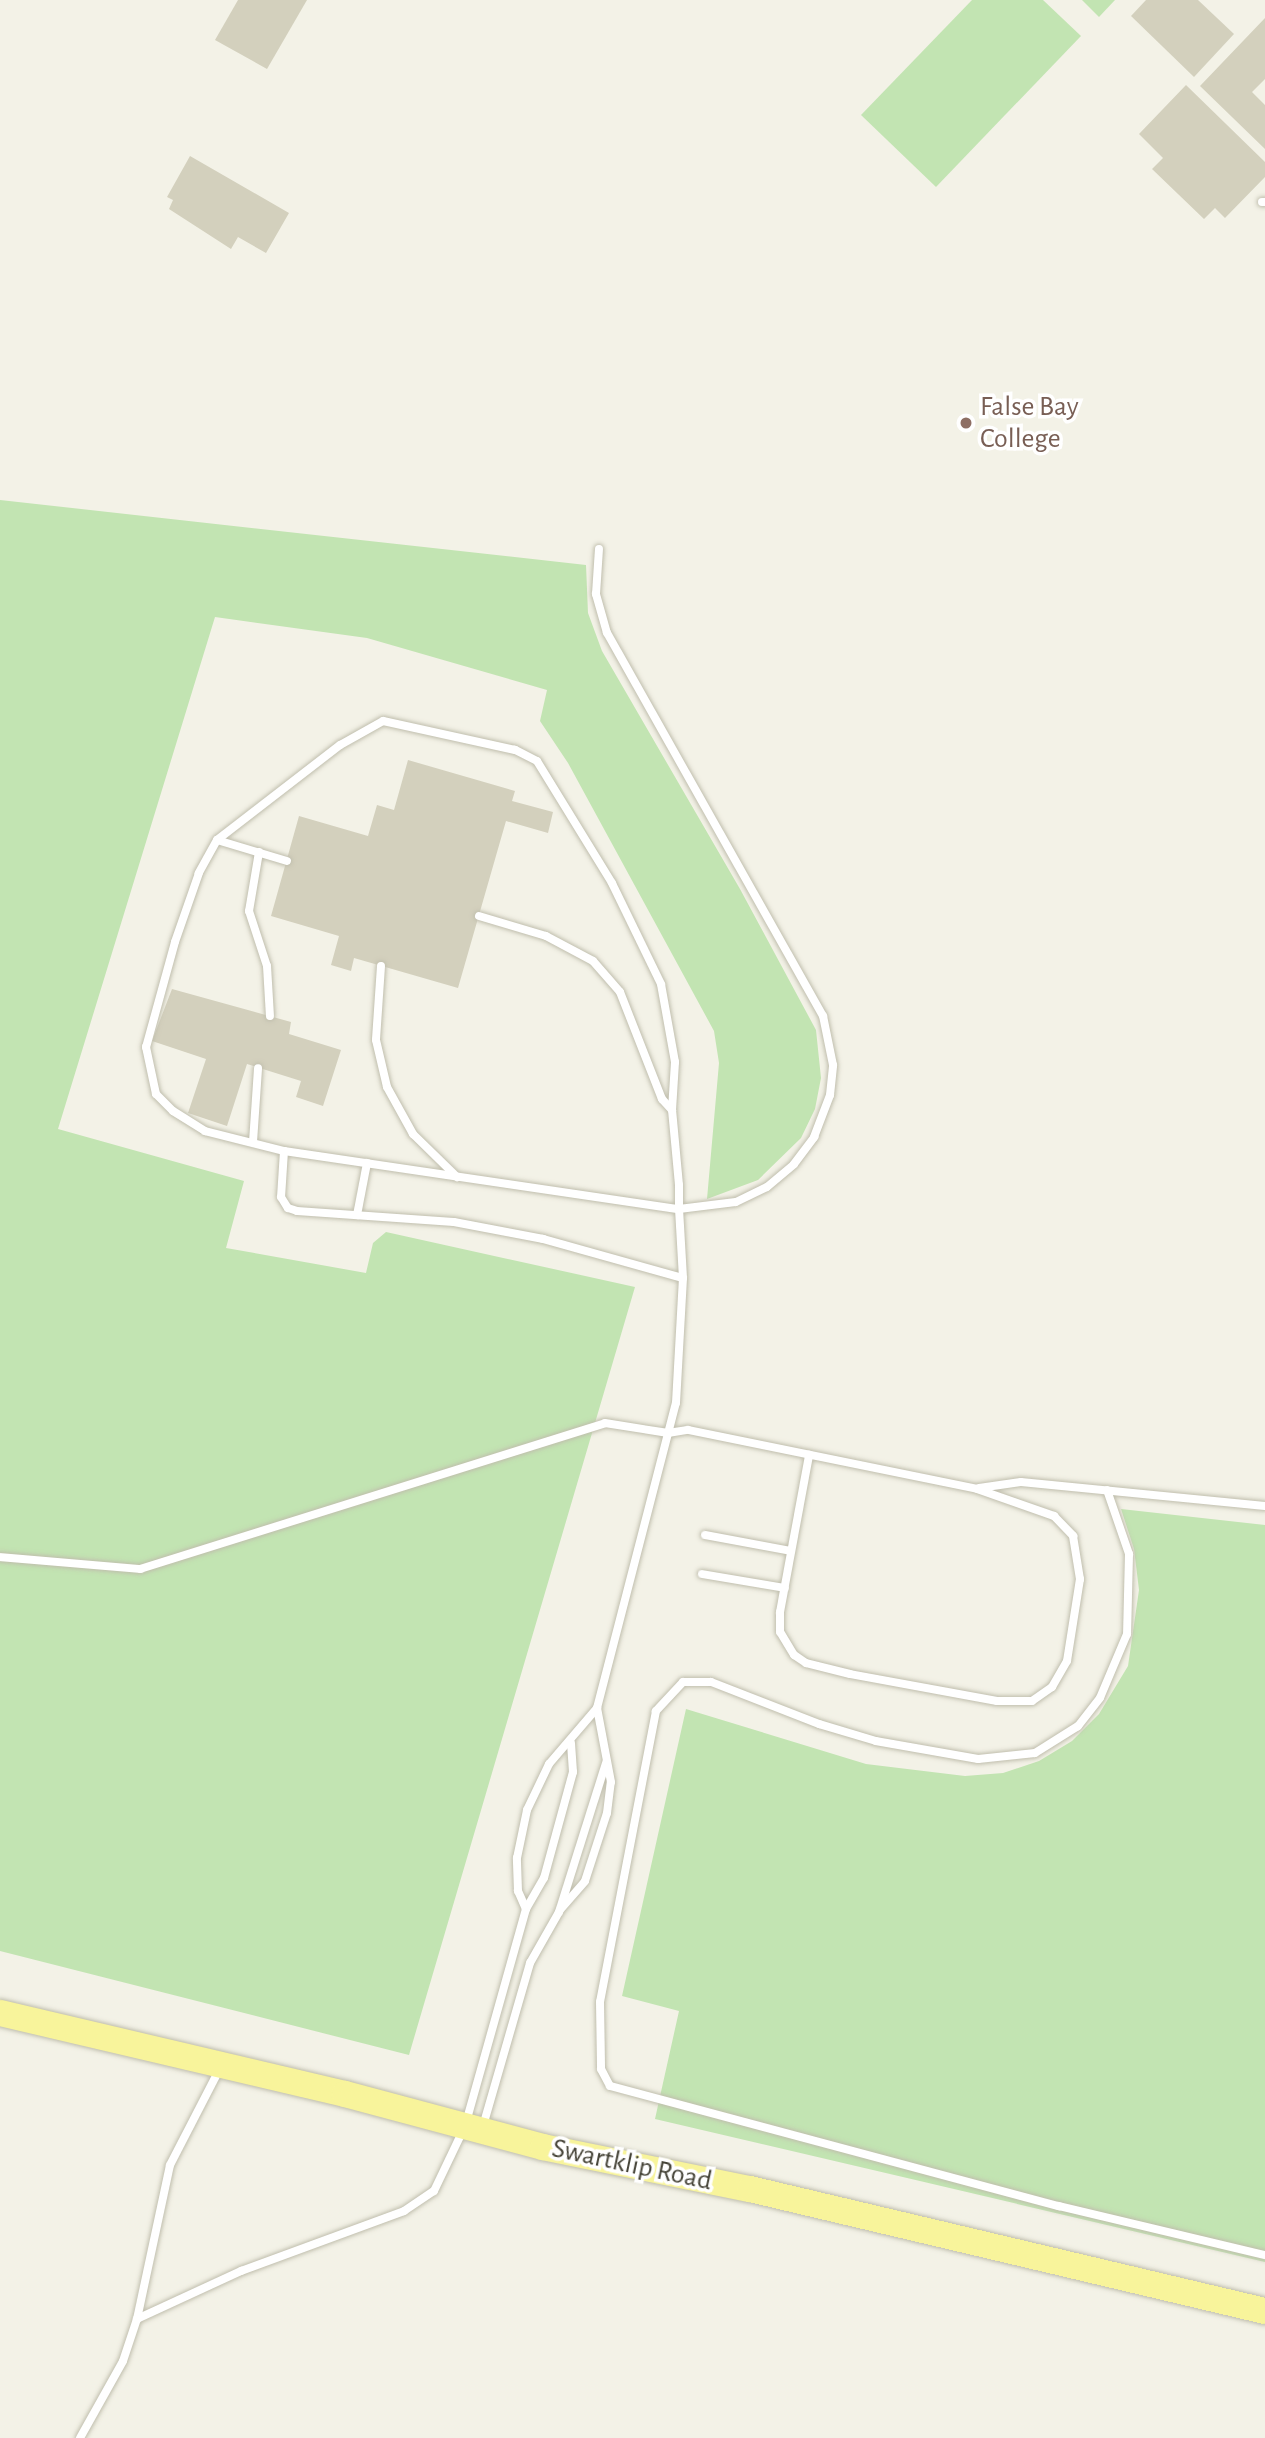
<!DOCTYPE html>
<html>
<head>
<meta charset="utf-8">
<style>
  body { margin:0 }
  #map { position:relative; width:1265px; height:2438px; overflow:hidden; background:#f3f2e7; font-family:"Alegreya Sans",sans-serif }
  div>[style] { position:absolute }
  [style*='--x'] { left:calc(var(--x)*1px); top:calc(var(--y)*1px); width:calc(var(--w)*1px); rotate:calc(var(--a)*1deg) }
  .green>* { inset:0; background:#c2e4b2 }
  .building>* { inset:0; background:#d3d0bd }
  .roads { filter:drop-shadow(0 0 2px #c0bead) drop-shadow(0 0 2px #c0bead) }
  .service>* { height:8px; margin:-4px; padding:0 4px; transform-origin:4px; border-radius:4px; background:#fff }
  .primary>* { height:26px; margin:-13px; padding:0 13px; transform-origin:13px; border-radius:13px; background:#f8f49b }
  .dots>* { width:19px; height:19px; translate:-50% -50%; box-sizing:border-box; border:4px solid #fff; border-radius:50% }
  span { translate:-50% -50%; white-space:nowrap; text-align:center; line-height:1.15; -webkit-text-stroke:7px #fff; paint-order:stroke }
  .education-label { font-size:28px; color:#785e54 }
  .left { translate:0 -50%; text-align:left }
  .street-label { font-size:28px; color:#454337 }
</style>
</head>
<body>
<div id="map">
  <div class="green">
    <div style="clip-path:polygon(972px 0,1043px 0,1081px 36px,936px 187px,861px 115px)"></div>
    <div style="clip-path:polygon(1082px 0,1115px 0,1099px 17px)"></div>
    <div style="clip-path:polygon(0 500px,586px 565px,588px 613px,602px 651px,740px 889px,816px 1030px,821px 1078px,815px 1109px,801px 1138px,758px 1180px,707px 1199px,719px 1063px,714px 1031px,568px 763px,540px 721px,547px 690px,367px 638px,215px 617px,58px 1129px,244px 1181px,226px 1248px,366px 1273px,373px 1243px,386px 1232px,635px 1287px,409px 2055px,0 1951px)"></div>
    <div style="clip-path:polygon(1121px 1509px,1265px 1525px,1265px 2262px,655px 2119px,679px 2011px,622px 1996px,686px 1709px,866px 1764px,965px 1776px,1003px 1773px,1039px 1761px,1072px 1741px,1099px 1714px,1128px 1666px,1139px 1590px,1134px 1549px)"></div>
  </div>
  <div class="building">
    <div style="clip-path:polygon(238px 0,307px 0,267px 69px,215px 40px)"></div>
    <div style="clip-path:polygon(1146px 0,1198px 0,1234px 34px,1194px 77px,1131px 16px)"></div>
    <div style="clip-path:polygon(1265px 18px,1265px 79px,1252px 92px,1265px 105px,1265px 149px,1200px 86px)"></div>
    <div style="clip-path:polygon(1186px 85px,1265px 162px,1265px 177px,1225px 218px,1215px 208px,1204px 219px,1152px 169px,1163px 158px,1139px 134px)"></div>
    <div style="clip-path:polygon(190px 156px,289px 213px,266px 253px,238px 237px,231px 249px,169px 209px,173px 200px,167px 197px)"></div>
    <div style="clip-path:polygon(408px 760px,515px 791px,512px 801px,553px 812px,548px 833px,506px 821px,458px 988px,354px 958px,351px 971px,331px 965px,339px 936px,271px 916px,299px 816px,368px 836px,377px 805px,394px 810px)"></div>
    <div style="clip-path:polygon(172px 989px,291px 1022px,289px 1034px,341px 1050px,323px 1106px,296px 1097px,301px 1081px,247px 1064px,227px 1126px,188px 1113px,206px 1059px,152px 1041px)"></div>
  </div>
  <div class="roads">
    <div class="service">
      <div style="--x:1262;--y:202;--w:3;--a:0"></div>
      <div style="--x:217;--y:840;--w:73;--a:16.7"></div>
      <div style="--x:259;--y:852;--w:60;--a:99.6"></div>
      <div style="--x:249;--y:911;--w:58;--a:71.9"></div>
      <div style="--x:267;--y:966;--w:50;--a:86.6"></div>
      <div style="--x:479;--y:916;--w:70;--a:16.6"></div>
      <div style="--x:546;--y:936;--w:53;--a:28"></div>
      <div style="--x:593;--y:961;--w:41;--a:48.9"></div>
      <div style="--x:620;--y:992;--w:115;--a:68.6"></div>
      <div style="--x:662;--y:1099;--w:15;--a:48"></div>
      <div style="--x:381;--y:966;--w:74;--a:93.9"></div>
      <div style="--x:376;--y:1040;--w:48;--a:76.8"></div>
      <div style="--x:387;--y:1087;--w:54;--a:61"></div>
      <div style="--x:413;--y:1134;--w:62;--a:44.3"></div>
      <div style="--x:253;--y:1142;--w:74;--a:-86.1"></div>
      <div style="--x:284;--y:1151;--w:46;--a:93.7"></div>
      <div style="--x:281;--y:1197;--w:13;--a:58"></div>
      <div style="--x:288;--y:1208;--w:9;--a:18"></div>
      <div style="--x:297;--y:1211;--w:157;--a:4"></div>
      <div style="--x:454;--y:1222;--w:91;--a:10.8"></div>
      <div style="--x:543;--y:1239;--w:145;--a:15.6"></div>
      <div style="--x:357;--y:1215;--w:53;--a:-79.1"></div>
      <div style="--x:979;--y:1488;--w:42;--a:-8.1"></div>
      <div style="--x:1021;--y:1482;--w:245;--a:5.6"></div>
      <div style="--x:1107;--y:1490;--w:68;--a:71"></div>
      <div style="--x:1129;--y:1554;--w:80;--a:91.4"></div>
      <div style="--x:1127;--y:1634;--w:69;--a:112.9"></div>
      <div style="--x:1100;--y:1698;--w:36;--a:128"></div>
      <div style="--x:1078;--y:1726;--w:51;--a:147.9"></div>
      <div style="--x:1035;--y:1753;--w:57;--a:174"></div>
      <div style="--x:978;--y:1759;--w:104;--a:-170"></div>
      <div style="--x:876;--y:1741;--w:59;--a:-163.4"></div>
      <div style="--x:819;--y:1724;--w:116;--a:-158.7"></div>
      <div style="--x:711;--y:1682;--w:28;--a:180"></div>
      <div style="--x:683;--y:1682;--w:40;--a:133"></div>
      <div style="--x:656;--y:1711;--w:296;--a:100.9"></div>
      <div style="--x:600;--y:2002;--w:67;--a:89.1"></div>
      <div style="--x:601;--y:2069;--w:19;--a:62"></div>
      <div style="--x:610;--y:2086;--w:465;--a:15"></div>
      <div style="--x:1059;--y:2206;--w:212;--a:13.4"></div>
      <div style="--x:705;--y:1535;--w:87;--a:10.5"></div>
      <div style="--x:0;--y:1557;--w:141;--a:4.9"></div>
      <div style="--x:140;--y:1569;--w:487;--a:-17.4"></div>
      <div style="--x:605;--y:1423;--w:64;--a:9"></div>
      <div style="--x:668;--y:1433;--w:20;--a:-9"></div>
      <div style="--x:688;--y:1430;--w:295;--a:11.5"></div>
      <div style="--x:977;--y:1489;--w:82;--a:19.3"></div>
      <div style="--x:1054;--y:1516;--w:28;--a:46"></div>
      <div style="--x:1073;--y:1536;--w:44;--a:80.8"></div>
      <div style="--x:1080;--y:1579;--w:83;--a:99"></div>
      <div style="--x:1067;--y:1661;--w:30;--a:120"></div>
      <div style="--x:1052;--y:1687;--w:24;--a:145"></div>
      <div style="--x:1032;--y:1701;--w:35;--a:180"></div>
      <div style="--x:997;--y:1701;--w:149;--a:-169.6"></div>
      <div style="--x:850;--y:1674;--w:45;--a:-166"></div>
      <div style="--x:806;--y:1663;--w:14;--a:-146"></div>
      <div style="--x:794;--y:1655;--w:27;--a:-121"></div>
      <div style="--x:780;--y:1632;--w:20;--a:-90"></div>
      <div style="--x:780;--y:1612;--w:160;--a:-79.5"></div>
      <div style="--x:702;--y:1574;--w:84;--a:9.6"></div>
      <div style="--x:526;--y:1909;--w:20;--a:-114"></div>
      <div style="--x:518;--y:1891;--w:33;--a:-92"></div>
      <div style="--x:517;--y:1858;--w:49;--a:-78.2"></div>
      <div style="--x:527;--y:1810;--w:51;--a:-64.4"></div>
      <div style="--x:549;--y:1764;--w:74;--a:-49.4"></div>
      <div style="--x:597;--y:1708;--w:315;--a:-75.5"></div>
      <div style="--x:676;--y:1403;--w:125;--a:-86.8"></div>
      <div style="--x:683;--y:1278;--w:69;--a:-93.3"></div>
      <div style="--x:679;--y:1209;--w:24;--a:-90"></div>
      <div style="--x:679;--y:1185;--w:75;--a:-95.3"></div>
      <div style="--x:672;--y:1110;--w:48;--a:-86.4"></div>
      <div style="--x:675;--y:1062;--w:79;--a:-100.2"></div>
      <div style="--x:661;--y:984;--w:112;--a:-115.9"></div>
      <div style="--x:612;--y:883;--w:143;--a:-121.6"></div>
      <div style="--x:537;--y:761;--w:25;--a:-153"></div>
      <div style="--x:515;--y:750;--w:135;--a:-167.6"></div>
      <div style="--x:383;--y:721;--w:49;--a:150.8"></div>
      <div style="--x:340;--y:745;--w:155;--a:142.3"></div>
      <div style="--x:217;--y:840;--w:38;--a:119"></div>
      <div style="--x:199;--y:873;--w:73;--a:109.2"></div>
      <div style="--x:175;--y:942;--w:109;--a:105.4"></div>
      <div style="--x:146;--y:1047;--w:48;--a:78"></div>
      <div style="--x:156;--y:1094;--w:24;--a:45"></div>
      <div style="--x:173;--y:1111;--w:38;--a:32"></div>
      <div style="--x:205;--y:1131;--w:81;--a:14.2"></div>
      <div style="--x:284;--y:1151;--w:399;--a:8.4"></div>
      <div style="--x:679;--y:1209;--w:57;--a:-7"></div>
      <div style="--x:736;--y:1202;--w:34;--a:-26"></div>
      <div style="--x:767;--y:1187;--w:35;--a:-40"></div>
      <div style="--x:794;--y:1164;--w:34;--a:-53"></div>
      <div style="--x:814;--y:1137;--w:45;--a:-69.1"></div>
      <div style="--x:830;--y:1095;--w:30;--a:-84"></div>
      <div style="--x:833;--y:1065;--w:50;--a:-101.5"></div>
      <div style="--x:823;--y:1016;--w:440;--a:-119.4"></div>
      <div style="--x:607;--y:633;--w:41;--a:-105.8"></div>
      <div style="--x:596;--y:594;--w:45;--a:-86.2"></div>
      <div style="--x:560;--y:1910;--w:38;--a:-49"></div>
      <div style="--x:585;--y:1881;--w:71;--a:-72.1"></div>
      <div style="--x:607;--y:1813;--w:31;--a:-83"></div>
      <div style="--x:611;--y:1782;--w:75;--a:-100.7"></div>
      <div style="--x:483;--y:2126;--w:170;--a:-73.9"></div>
      <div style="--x:530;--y:1963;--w:59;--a:-60.4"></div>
      <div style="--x:559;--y:1912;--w:156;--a:-72.5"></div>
      <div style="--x:137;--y:2319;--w:115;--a:-24.8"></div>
      <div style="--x:241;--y:2271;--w:174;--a:-20.2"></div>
      <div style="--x:404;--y:2211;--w:36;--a:-34"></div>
      <div style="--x:434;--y:2191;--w:72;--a:-64.5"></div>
      <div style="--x:465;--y:2126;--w:225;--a:-74.3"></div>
      <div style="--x:526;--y:1909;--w:36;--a:-60"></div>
      <div style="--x:544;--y:1878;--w:110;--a:-74.7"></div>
      <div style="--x:573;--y:1772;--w:29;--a:-94"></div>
      <div style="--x:80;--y:2438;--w:88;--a:-60.8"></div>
      <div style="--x:123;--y:2361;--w:44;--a:-71.6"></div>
      <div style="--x:137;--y:2319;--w:157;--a:-77.9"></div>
      <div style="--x:170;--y:2165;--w:109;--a:-62.7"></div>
    </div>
    <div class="primary">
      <div style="--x:0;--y:2013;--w:354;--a:13.2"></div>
      <div style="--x:345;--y:2094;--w:205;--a:15"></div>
      <div style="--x:543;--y:2147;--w:211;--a:11.5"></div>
      <div style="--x:750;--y:2189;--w:529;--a:13.33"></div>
    </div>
  </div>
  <div class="dots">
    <div style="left:966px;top:423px;background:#8d6e63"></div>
  </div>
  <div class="education-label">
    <span class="left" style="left:980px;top:423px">False Bay<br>College</span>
  </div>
  <div class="street-label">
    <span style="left:632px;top:2165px;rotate:12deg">Swartklip Road</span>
  </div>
</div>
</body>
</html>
